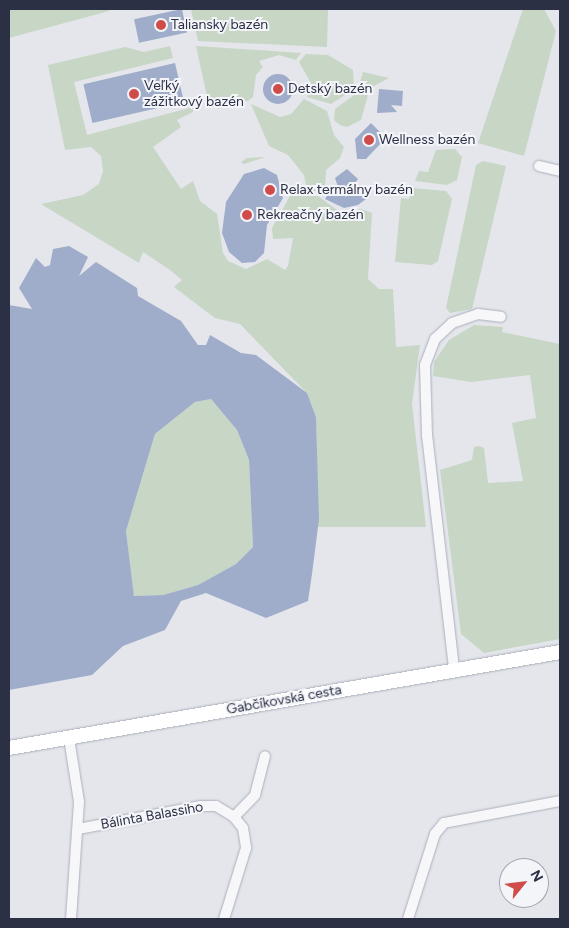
<!DOCTYPE html>
<html>
<head>
<meta charset="utf-8">
<style>
  body { margin:0 }
  #map { position:relative; width:569px; height:928px; overflow:hidden; background:#e4e6ec; font-family:Figtree,sans-serif }
  div>[style] { position:absolute }
  [style*='--x'] { left:calc(var(--x)*1px); top:calc(var(--y)*1px); width:calc(var(--w)*1px); rotate:calc(var(--a)*1deg) }
  .green>* { inset:0; background:#c7d6c5 }
  .water>* { inset:0; background:#9fadcb; transform-origin:0 0 }
  .round { border-radius:50% }
  .roads { filter:drop-shadow(0 0 1px #acafba) drop-shadow(0 0 1px #acafba) }
  .minor>* { height:10px; margin:-5px; padding:0 5px; transform-origin:5px; border-radius:5px; background:#f7f7fa }
  .secondary>* { height:14px; margin:-7px; padding:0 7px; transform-origin:7px; border-radius:7px; background:#fff }
  .dots>* { width:14px; height:14px; translate:-50% -50%; box-sizing:border-box; border:2px solid #f4f5f9; border-radius:50% }
  span { translate:-50% -50%; white-space:nowrap; text-align:center; line-height:1.15; -webkit-text-stroke:4px #f4f5f9; paint-order:stroke }
  .poi-label { font-size:14px; color:#2b3045 }
  .left { translate:0 -50%; text-align:left }
  .street-label { font-size:14px; color:#2b3045 }
  .frame { position:absolute; inset:0; border:10px solid #2b3045; pointer-events:none }
  .north { position:absolute; left:499px; top:858px; width:50px; height:50px; box-sizing:border-box; background:#f4f5f9; border:1px solid #a4a6b1; border-radius:50%; rotate:61deg; font-size:14px; font-weight:700; line-height:20px; text-align:center; color:#2b3045 }
  .north::after { content:''; display:block; margin:auto; width:18px; height:22px; background:#d04c4a; clip-path:polygon(50% 0,100% 100%,50% 72%,0 100%) }
</style>
</head>
<body>
<div id="map">
  <div class="green">
    <div style="clip-path:polygon(9px 9px,109px 9px,109px 11px,9px 38px)"></div>
    <div style="clip-path:polygon(191px 9px,328px 9px,327px 47px,198px 41px)"></div>
    <div style="clip-path:polygon(523px 9px,544px 9px,556px 31px,524px 156px,478px 143px)"></div>
    <div style="clip-path:polygon(170px 46px,173px 58px,74px 82px,87px 135px,193px 107px,193px 112px,177px 120px,181px 127px,153px 147px,181px 189px,193px 181px,200px 201px,217px 214px,223px 253px,228px 261px,246px 269px,267px 259px,285px 270px,288px 266px,293px 238px,273px 239px,272px 228px,290px 196px,318px 196px,341px 213px,361px 209px,372px 213px,368px 279px,379px 289px,393px 289px,396px 347px,420px 345px,412px 404px,426px 527px,318px 527px,316px 417px,307px 393px,240px 324px,215px 318px,174px 287px,182px 280px,170px 270px,143px 252px,139px 263px,41px 204px,83px 195px,99px 184px,103px 171px,101px 156px,91px 147px,65px 150px,48px 65px,125px 47px,144px 52px)"></div>
    <div style="clip-path:polygon(196px 46px,301px 53px,296px 60px,279px 55px,259px 61px,263px 67px,256px 75px,253px 97px,248px 101px,208px 101px)"></div>
    <div style="clip-path:polygon(306px 54px,328px 55px,353px 70px,354px 89px,331px 104px,307px 97px,311px 83px,299px 62px)"></div>
    <div style="clip-path:polygon(363px 72px,389px 78px,370px 88px,361px 120px,347px 127px,340px 125px,334px 120px,335px 109px,357px 93px)"></div>
    <div style="clip-path:polygon(304px 99px,327px 111px,334px 135px,344px 147px,340px 158px,326px 170px,325px 187px,316px 191px,307px 191px,304px 175px,288px 155px,269px 146px,251px 104px,280px 117px,291px 114px)"></div>
    <div style="clip-path:polygon(455px 149px,462px 157px,457px 180px,447px 185px,415px 181px,419px 171px,428px 172px,436px 150px)"></div>
    <div style="clip-path:polygon(265px 157px,244px 164px,241px 162px,247px 158px)"></div>
    <div style="clip-path:polygon(483px 161px,506px 166px,472px 309px,450px 313px,446px 308px,476px 165px)"></div>
    <div style="clip-path:polygon(413px 188px,446px 191px,452px 199px,438px 261px,432px 265px,395px 262px,401px 198px,409px 199px)"></div>
    <div style="clip-path:polygon(474px 325px,503px 327px,502px 332px,560px 344px,560px 639px,484px 653px,461px 634px,440px 470px,472px 460px,474px 447px,479px 446px,484px 448px,488px 483px,523px 481px,512px 423px,536px 418px,530px 375px,471px 382px,433px 376px,434px 362px,449px 340px)"></div>
    <div style="clip-path:polygon(211px 399px,237px 430px,249px 460px,253px 547px,236px 564px,198px 585px,163px 595px,134px 596px,126px 531px,155px 434px,195px 402px)"></div>
  </div>
  <div class="water">
    <div style="left:182px;top:9px;width:24px;height:49px;rotate:78deg"></div>
    <div style="left:175px;top:63px;width:40px;height:94px;rotate:77deg"></div>
    <div class="round" style="left:263px;top:74px;width:30px;height:30px"></div>
    <div style="clip-path:polygon(379px 89px,403px 91px,402px 106px,391px 105px,397px 112px,377px 113px)"></div>
    <div style="clip-path:polygon(371px 123px,383px 135px,383px 141px,366px 159px,357px 159px,355px 139px)"></div>
    <div style="clip-path:polygon(264px 168px,277px 175px,283px 198px,267px 225px,264px 253px,255px 262px,242px 263px,229px 252px,222px 233px,226px 202px,244px 174px)"></div>
    <div style="clip-path:polygon(347px 169px,358px 179px,345px 197px,361px 190px,370px 196px,358px 205px,344px 208px,325px 199px,332px 188px,341px 196px,335px 178px)"></div>
    <div style="clip-path:polygon(evenodd,69px 246px,88px 257px,79px 276px,96px 262px,137px 288px,138px 296px,181px 321px,198px 345px,206px 345px,210px 335px,241px 353px,256px 355px,307px 393px,316px 417px,319px 519px,312px 574px,308px 601px,266px 618px,206px 593px,181px 601px,165px 630px,123px 646px,92px 675px,9px 690px,9px 305px,32px 309px,19px 288px,36px 258px,45px 267px,50px 265px,53px 249px,69px 246px,211px 399px,237px 430px,249px 460px,253px 547px,236px 564px,198px 585px,163px 595px,134px 596px,126px 531px,155px 434px,195px 402px,211px 399px)"></div>
  </div>
  <div class="roads">
    <div class="minor">
      <div style="--x:539;--y:166;--w:22;--a:13"></div>
      <div style="--x:454;--y:668;--w:234;--a:-96.6"></div>
      <div style="--x:427;--y:436;--w:71;--a:-91.6"></div>
      <div style="--x:425;--y:365;--w:28;--a:-69"></div>
      <div style="--x:435;--y:339;--w:23;--a:-43"></div>
      <div style="--x:452;--y:323;--w:28;--a:-19"></div>
      <div style="--x:478;--y:314;--w:23;--a:7"></div>
      <div style="--x:69;--y:738;--w:65;--a:81.1"></div>
      <div style="--x:79;--y:802;--w:117;--a:93.9"></div>
      <div style="--x:234;--y:817;--w:30;--a:-46"></div>
      <div style="--x:255;--y:795;--w:40;--a:-75.6"></div>
      <div style="--x:78;--y:829;--w:125;--a:-10.6"></div>
      <div style="--x:201;--y:806;--w:15;--a:0"></div>
      <div style="--x:216;--y:806;--w:21;--a:31"></div>
      <div style="--x:234;--y:817;--w:14;--a:51"></div>
      <div style="--x:243;--y:828;--w:20;--a:81"></div>
      <div style="--x:246;--y:848;--w:74;--a:107.2"></div>
      <div style="--x:408;--y:919;--w:89;--a:-72.4"></div>
      <div style="--x:435;--y:834;--w:14;--a:-51"></div>
      <div style="--x:444;--y:823;--w:118;--a:-10.7"></div>
    </div>
    <div class="secondary">
      <div style="--x:9;--y:748;--w:559;--a:-9.88"></div>
    </div>
  </div>
  <div class="dots">
    <div style="left:161px;top:25px;background:#d04c4a"></div>
    <div style="left:278px;top:89px;background:#d04c4a"></div>
    <div style="left:134px;top:94px;background:#d04c4a"></div>
    <div style="left:369px;top:140px;background:#d04c4a"></div>
    <div style="left:270px;top:190px;background:#d04c4a"></div>
    <div style="left:247px;top:215px;background:#d04c4a"></div>
  </div>
  <div class="poi-label">
    <span class="left" style="left:171px;top:25px">Taliansky bazén</span>
    <span class="left" style="left:144px;top:94px">Veľký<br>zážitkový bazén</span>
    <span class="left" style="left:288px;top:89px">Detský bazén</span>
    <span class="left" style="left:379px;top:140px">Wellness bazén</span>
    <span class="left" style="left:280px;top:190px">Relax termálny bazén</span>
    <span class="left" style="left:257px;top:215px">Rekreačný bazén</span>
  </div>
  <div class="street-label">
    <span style="left:284px;top:700px;rotate:-10deg">Gabčíkovská cesta</span>
    <span style="left:152px;top:816px;rotate:-10deg">Bálinta Balassiho</span>
  </div>
  <div class="frame"></div>
  <div class="north">N</div>
</div>
</body>
</html>
